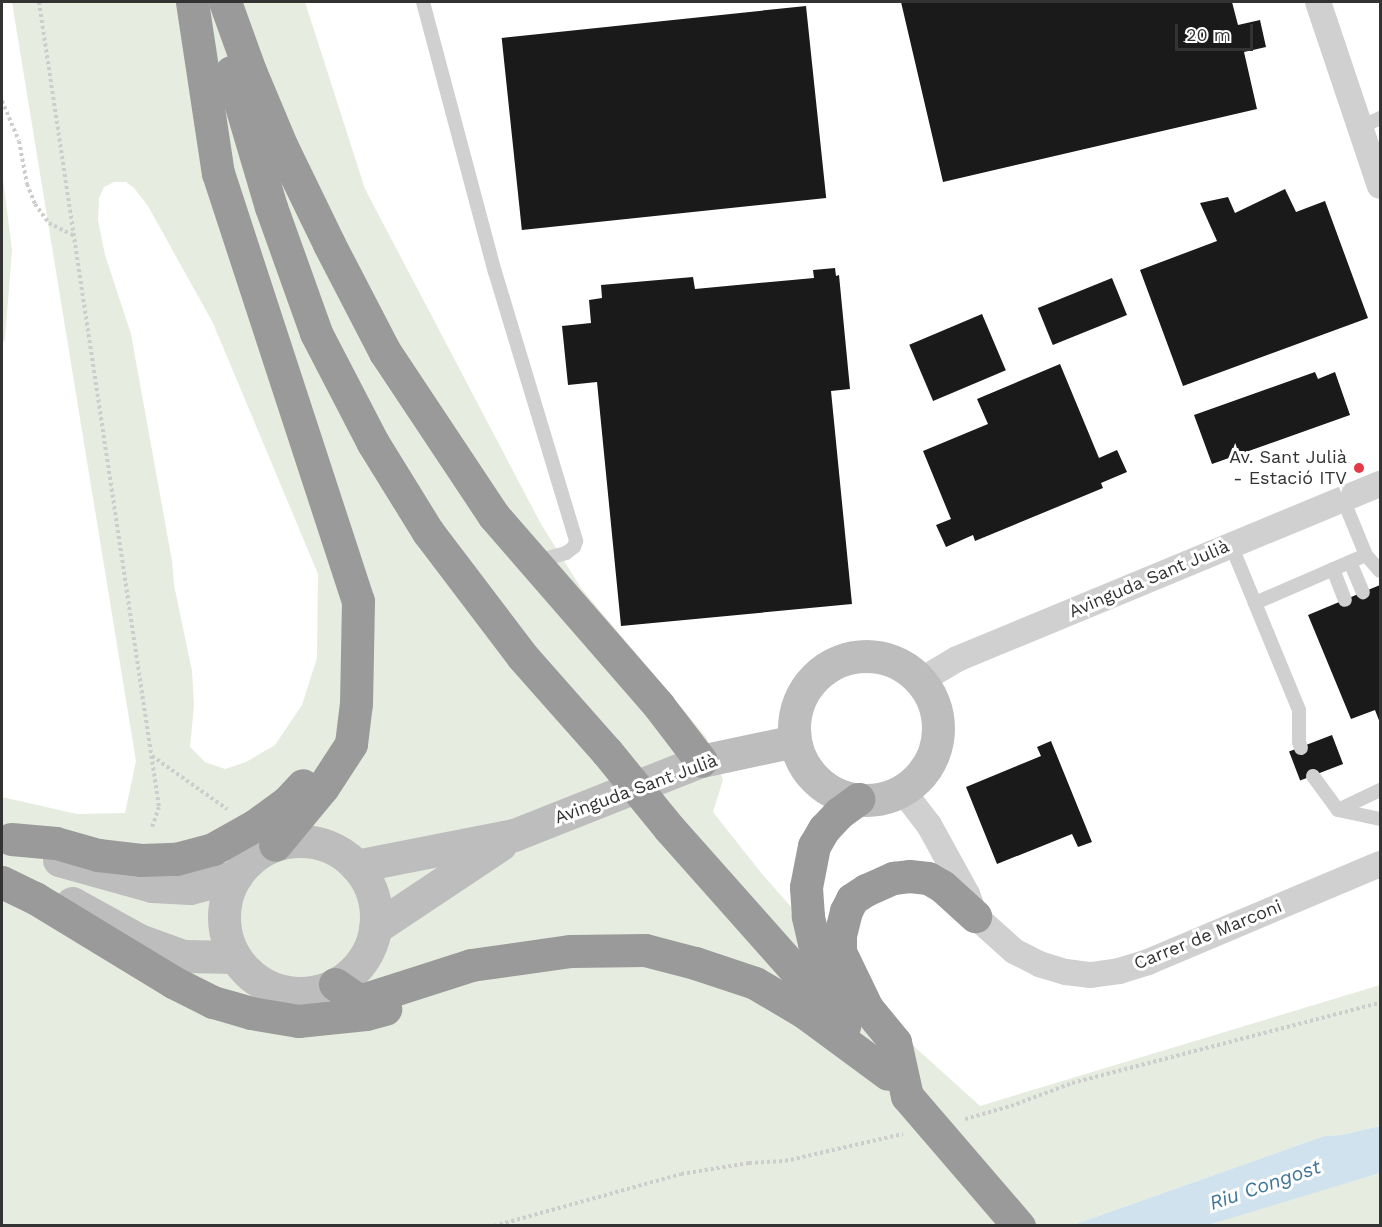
<!DOCTYPE html>
<html>
<head>
<meta charset="utf-8">
<style>
  body { margin:0 }
  #map { position:relative; width:1382px; height:1227px; overflow:hidden; background:#fff; font-family:"Work Sans",sans-serif }
  div>[style] { position:absolute }
  [style*='--x'] { left:calc(var(--x)*1px); top:calc(var(--y)*1px); width:calc(var(--w)*1px); rotate:calc(var(--a)*1deg) }
  .green>* { inset:0; background:#e6ecdf }
  .water>* { inset:0; background:#cfe2ee }
  .building>* { inset:0; background:#1a1a1a; transform-origin:0 0 }
  .path>* { height:4px; margin-top:-2px; transform-origin:0; background:repeating-linear-gradient(90deg,#cdcdcd 0 3px,transparent 0 6px) }
  .lane>* { height:14px; margin:-7px; padding:0 7px; transform-origin:7px; border-radius:7px; background:#d0d0d0 }
  .street>* { height:26px; margin:-13px; padding:0 13px; transform-origin:13px; border-radius:13px; background:#d0d0d0 }
  .secondary>* { height:33px; margin:-16.5px; padding:0 16.5px; transform-origin:16.5px; border-radius:16.5px; background:#bdbdbd }
  .secondary>.ring { margin:-16.5px; padding:0; box-sizing:content-box; background:none; border:33px solid #bdbdbd; border-radius:50% }
  .highway>* { height:33px; margin:-16.5px; padding:0 16.5px; transform-origin:16.5px; border-radius:16.5px; background:#9a9a9a }
  .highway-bridge>* { height:33px; margin:-16.5px; padding:0 16.5px; transform-origin:16.5px; border-radius:16.5px; background:#9a9a9a }
  .dots>* { width:16px; height:16px; translate:-50% -50%; box-sizing:border-box; border:3px solid #fff; border-radius:50% }
  span { translate:-50% -50%; white-space:nowrap; text-align:center; line-height:1.15; -webkit-text-stroke:6px #fff; paint-order:stroke }
  .poi-label { font-size:18px; color:#333 }
  .right { translate:-100% -50%; text-align:right }
  .street-label { font-size:18px; color:#333 }
  .water-label { font-size:20px; color:#3f7597; font-style:italic }
  .frame { position:absolute; inset:0; border:3px solid #333; pointer-events:none }
  .scale { position:absolute; left:1175px; top:24px; width:78px; height:27px; box-sizing:border-box; border:3px solid #333; border-top:0; padding-left:8px; font-size:18px; line-height:21px; white-space:nowrap; color:#333; -webkit-text-stroke:4px #fff; paint-order:stroke }
</style>
</head>
<body>
<div id="map">
  <div class="green">
    <div style="clip-path:polygon(evenodd,12px 2px,305px 2px,365px 189px,541px 524px,581px 588px,706px 737px,723px 780px,713px 812px,762px 874px,917px 1049px,980px 1106px,1380px 985px,1380px 1126px,1341px 1135px,1324px 1136px,1073px 1225px,2px 1226px,2px 797px,77px 814px,125px 813px,136px 761px,12px 2px,114px 182px,126px 182px,134px 188px,148px 206px,213px 323px,318px 574px,317px 658px,302px 705px,275px 745px,246px 762px,225px 769px,205px 762px,190px 747px,194px 705px,192px 671px,174px 585px,172px 561px,131px 334px,105px 255px,98px 220px,99px 198px,104px 187px,114px 182px)"></div>
    <div style="clip-path:polygon(2px 171px,12px 250px,5px 339px,2px 345px)"></div>
    <div style="clip-path:polygon(1380px 1173px,1380px 1225px,1208px 1226px,1227px 1218px)"></div>
  </div>
  <div class="water">
    <div style="clip-path:polygon(1380px 1126px,1380px 1173px,1208px 1225px,1073px 1225px,1324px 1136px,1341px 1135px)"></div>
  </div>
  <div class="building">
    <div style="clip-path:polygon(901px 2px,1232px 2px,1238px 25px,1260px 20px,1266px 47px,1244px 52px,1257px 109px,943px 182px)"></div>
    <div style="left:806px;top:6px;width:193px;height:306px;rotate:84deg"></div>
    <div style="clip-path:polygon(1285px 189px,1296px 212px,1325px 201px,1368px 318px,1183px 386px,1140px 270px,1217px 241px,1200px 203px,1228px 197px,1235px 213px)"></div>
    <div style="clip-path:polygon(835px 268px,836px 276px,839px 275px,850px 389px,831px 391px,852px 604px,621px 626px,597px 382px,568px 385px,562px 326px,591px 323px,589px 300px,602px 298px,601px 285px,693px 277px,695px 289px,814px 278px,813px 270px)"></div>
    <div style="left:1112px;top:278px;width:40px;height:80px;rotate:68deg"></div>
    <div style="left:982px;top:314px;width:61px;height:79px;rotate:67deg"></div>
    <div style="clip-path:polygon(1060px 364px,1099px 458px,1117px 450px,1127px 472px,1101px 483px,1103px 488px,975px 541px,973px 535px,946px 547px,936px 525px,951px 519px,923px 451px,988px 424px,977px 399px)"></div>
    <div style="clip-path:polygon(1315px 372px,1318px 379px,1335px 372px,1350px 415px,1212px 464px,1194px 415px)"></div>
    <div style="clip-path:polygon(1380px 585px,1380px 723px,1375px 710px,1351px 719px,1308px 615px)"></div>
    <div style="left:1332px;top:735px;width:31px;height:46px;rotate:69deg"></div>
    <div style="clip-path:polygon(1051px 741px,1092px 842px,1078px 847px,1072px 834px,997px 864px,966px 787px,1041px 756px,1037px 747px)"></div>
  </div>
  <div class="path">
    <div style="--x:39;--y:2;--w:814;--a:81.52"></div>
    <div style="--x:159;--y:807;--w:24;--a:109"></div>
    <div style="--x:2;--y:101;--w:43;--a:67"></div>
    <div style="--x:19;--y:141;--w:44;--a:79.5"></div>
    <div style="--x:27;--y:184;--w:22;--a:68"></div>
    <div style="--x:35;--y:204;--w:24;--a:54"></div>
    <div style="--x:49;--y:223;--w:28;--a:27"></div>
    <div style="--x:152;--y:756;--w:92;--a:35.2"></div>
    <div style="--x:965;--y:1119;--w:48;--a:-15.8"></div>
    <div style="--x:1011;--y:1106;--w:65;--a:-20.7"></div>
    <div style="--x:1072;--y:1083;--w:318;--a:-14.6"></div>
    <div style="--x:494;--y:1226;--w:194;--a:-15.5"></div>
    <div style="--x:681;--y:1174;--w:69;--a:-9.2"></div>
    <div style="--x:749;--y:1163;--w:36;--a:-3"></div>
    <div style="--x:785;--y:1161;--w:121;--a:-12.9"></div>
  </div>
  <div class="lane">
    <div style="--x:423;--y:2;--w:279;--a:75.1"></div>
    <div style="--x:495;--y:272;--w:281;--a:73.2"></div>
    <div style="--x:576;--y:541;--w:6;--a:108"></div>
    <div style="--x:574;--y:547;--w:10;--a:143"></div>
    <div style="--x:566;--y:553;--w:33;--a:164"></div>
    <div style="--x:1361;--y:127;--w:21;--a:-25"></div>
    <div style="--x:1343;--y:499;--w:61;--a:67.7"></div>
    <div style="--x:1366;--y:555;--w:21;--a:49"></div>
    <div style="--x:1231;--y:545;--w:63;--a:67.5"></div>
    <div style="--x:1350;--y:562;--w:33;--a:67"></div>
    <div style="--x:1333;--y:569;--w:33;--a:69"></div>
    <div style="--x:1301;--y:748;--w:6;--a:-108"></div>
    <div style="--x:1299;--y:742;--w:32;--a:-90"></div>
    <div style="--x:1299;--y:710;--w:116;--a:-112.4"></div>
    <div style="--x:1255;--y:603;--w:121;--a:-23.4"></div>
    <div style="--x:1313;--y:776;--w:42;--a:53.7"></div>
    <div style="--x:1338;--y:810;--w:47;--a:-25.5"></div>
    <div style="--x:1338;--y:810;--w:43;--a:12.1"></div>
  </div>
  <div class="street">
    <div style="--x:1318;--y:2;--w:194;--a:71.4"></div>
    <div style="--x:920;--y:681;--w:43;--a:-30.7"></div>
    <div style="--x:957;--y:659;--w:458;--a:-22.5"></div>
    <div style="--x:902;--y:790;--w:44;--a:52.4"></div>
    <div style="--x:929;--y:825;--w:79;--a:61.2"></div>
    <div style="--x:967;--y:894;--w:23;--a:70"></div>
    <div style="--x:975;--y:916;--w:52;--a:41.9"></div>
    <div style="--x:1014;--y:951;--w:28;--a:27"></div>
    <div style="--x:1039;--y:964;--w:28;--a:17"></div>
    <div style="--x:1066;--y:972;--w:25;--a:7"></div>
    <div style="--x:1091;--y:975;--w:28;--a:-8"></div>
    <div style="--x:1119;--y:971;--w:30;--a:-17"></div>
    <div style="--x:1148;--y:962;--w:252;--a:-22.9"></div>
  </div>
  <div class="secondary">
    <div class="ring" style="left:794px;top:656px;width:111px;height:111px"></div>
    <div class="ring" style="left:224px;top:841px;width:119px;height:119px"></div>
    <div style="--x:59;--y:860;--w:97;--a:15.6"></div>
    <div style="--x:152;--y:886;--w:38;--a:3"></div>
    <div style="--x:190;--y:888;--w:48;--a:-14.6"></div>
    <div style="--x:356;--y:866;--w:161;--a:-11.1"></div>
    <div style="--x:514;--y:835;--w:201;--a:-21.6"></div>
    <div style="--x:701;--y:761;--w:96;--a:-12"></div>
    <div style="--x:72;--y:903;--w:77;--a:28.9"></div>
    <div style="--x:139;--y:940;--w:47;--a:20"></div>
    <div style="--x:183;--y:956;--w:52;--a:1.1"></div>
    <div style="--x:375;--y:928;--w:151;--a:-33.7"></div>
  </div>
  <div class="highway">
    <div style="--x:192;--y:2;--w:173;--a:81.4"></div>
    <div style="--x:218;--y:173;--w:450;--a:71.9"></div>
    <div style="--x:358;--y:601;--w:102;--a:91.1"></div>
    <div style="--x:356;--y:703;--w:41;--a:97"></div>
    <div style="--x:351;--y:744;--w:51;--a:123.1"></div>
    <div style="--x:323;--y:787;--w:75;--a:129.6"></div>
    <div style="--x:225;--y:2;--w:73;--a:70.1"></div>
    <div style="--x:250;--y:71;--w:82;--a:67.2"></div>
    <div style="--x:282;--y:147;--w:108;--a:64.1"></div>
    <div style="--x:329;--y:244;--w:122;--a:62.6"></div>
    <div style="--x:385;--y:352;--w:197;--a:56.4"></div>
    <div style="--x:494;--y:516;--w:252;--a:49"></div>
    <div style="--x:659;--y:706;--w:69;--a:52.6"></div>
    <div style="--x:231;--y:72;--w:141;--a:73.5"></div>
    <div style="--x:271;--y:207;--w:134;--a:70.3"></div>
    <div style="--x:316;--y:333;--w:124;--a:62.6"></div>
    <div style="--x:373;--y:443;--w:105;--a:58.3"></div>
    <div style="--x:428;--y:532;--w:156;--a:52.8"></div>
    <div style="--x:522;--y:656;--w:128;--a:48.5"></div>
    <div style="--x:669;--y:828;--w:264;--a:48.4"></div>
    <div style="--x:11;--y:839;--w:45;--a:5.1"></div>
    <div style="--x:56;--y:843;--w:44;--a:15.9"></div>
    <div style="--x:98;--y:855;--w:43;--a:6.6"></div>
    <div style="--x:141;--y:860;--w:35;--a:-2"></div>
    <div style="--x:176;--y:859;--w:38;--a:-15"></div>
    <div style="--x:213;--y:849;--w:47;--a:-29.3"></div>
    <div style="--x:254;--y:826;--w:41;--a:-36"></div>
    <div style="--x:287;--y:802;--w:23;--a:-47"></div>
    <div style="--x:2;--y:882;--w:37;--a:26"></div>
    <div style="--x:35;--y:898;--w:162;--a:31.3"></div>
    <div style="--x:173;--y:982;--w:45;--a:26.6"></div>
    <div style="--x:213;--y:1002;--w:40;--a:16"></div>
    <div style="--x:251;--y:1013;--w:48;--a:9.7"></div>
    <div style="--x:298;--y:1021;--w:68;--a:-5.9"></div>
    <div style="--x:366;--y:1014;--w:20;--a:-15"></div>
    <div style="--x:335;--y:984;--w:29;--a:35"></div>
    <div style="--x:359;--y:1001;--w:118;--a:-17.8"></div>
    <div style="--x:471;--y:965;--w:101;--a:-8"></div>
    <div style="--x:571;--y:951;--w:74;--a:-0.8"></div>
    <div style="--x:645;--y:950;--w:52;--a:14.6"></div>
    <div style="--x:695;--y:963;--w:63;--a:18.4"></div>
    <div style="--x:755;--y:983;--w:57;--a:30.6"></div>
    <div style="--x:804;--y:1012;--w:104;--a:36.4"></div>
    <div style="--x:841;--y:989;--w:27;--a:-129"></div>
    <div style="--x:824;--y:968;--w:27;--a:-112"></div>
    <div style="--x:814;--y:943;--w:28;--a:-103"></div>
    <div style="--x:808;--y:916;--w:29;--a:-94"></div>
    <div style="--x:806;--y:887;--w:42;--a:-79"></div>
    <div style="--x:814;--y:846;--w:20;--a:-60"></div>
    <div style="--x:824;--y:829;--w:22;--a:-47"></div>
    <div style="--x:839;--y:813;--w:24;--a:-36"></div>
    <div style="--x:907;--y:1096;--w:55;--a:-102.5"></div>
    <div style="--x:895;--y:1042;--w:44;--a:-129.5"></div>
    <div style="--x:867;--y:1008;--w:62;--a:-115.7"></div>
    <div style="--x:840;--y:952;--w:17;--a:-90"></div>
    <div style="--x:840;--y:935;--w:25;--a:-76"></div>
    <div style="--x:846;--y:911;--w:13;--a:-63"></div>
    <div style="--x:852;--y:899;--w:17;--a:-33"></div>
    <div style="--x:866;--y:890;--w:30;--a:-24"></div>
    <div style="--x:893;--y:878;--w:16;--a:-7"></div>
    <div style="--x:909;--y:876;--w:19;--a:6"></div>
    <div style="--x:928;--y:878;--w:16;--a:30"></div>
    <div style="--x:942;--y:886;--w:45;--a:42.3"></div>
  </div>
  <div class="highway-bridge">
    <div style="--x:607;--y:752;--w:98;--a:50.8"></div>
    <div style="--x:907;--y:1096;--w:172;--a:49.3"></div>
  </div>
  <div class="dots">
    <div style="left:1359px;top:468px;background:#e63946"></div>
  </div>
  <div class="poi-label">
    <span class="right" style="left:1347px;top:468px">Av. Sant Julià<br>- Estació ITV</span>
  </div>
  <div class="street-label">
    <span style="left:1149px;top:579px;rotate:-23deg">Avinguda Sant Julià</span>
    <span style="left:636px;top:789px;rotate:-20deg">Avinguda Sant Julià</span>
    <span style="left:1208px;top:935px;rotate:-22deg">Carrer de Marconi</span>
  </div>
  <div class="water-label">
    <span style="left:1265px;top:1185px;rotate:-19deg">Riu Congost</span>
  </div>
  <div class="frame"></div>
  <div class="scale">20 m</div>
</div>
</body>
</html>
